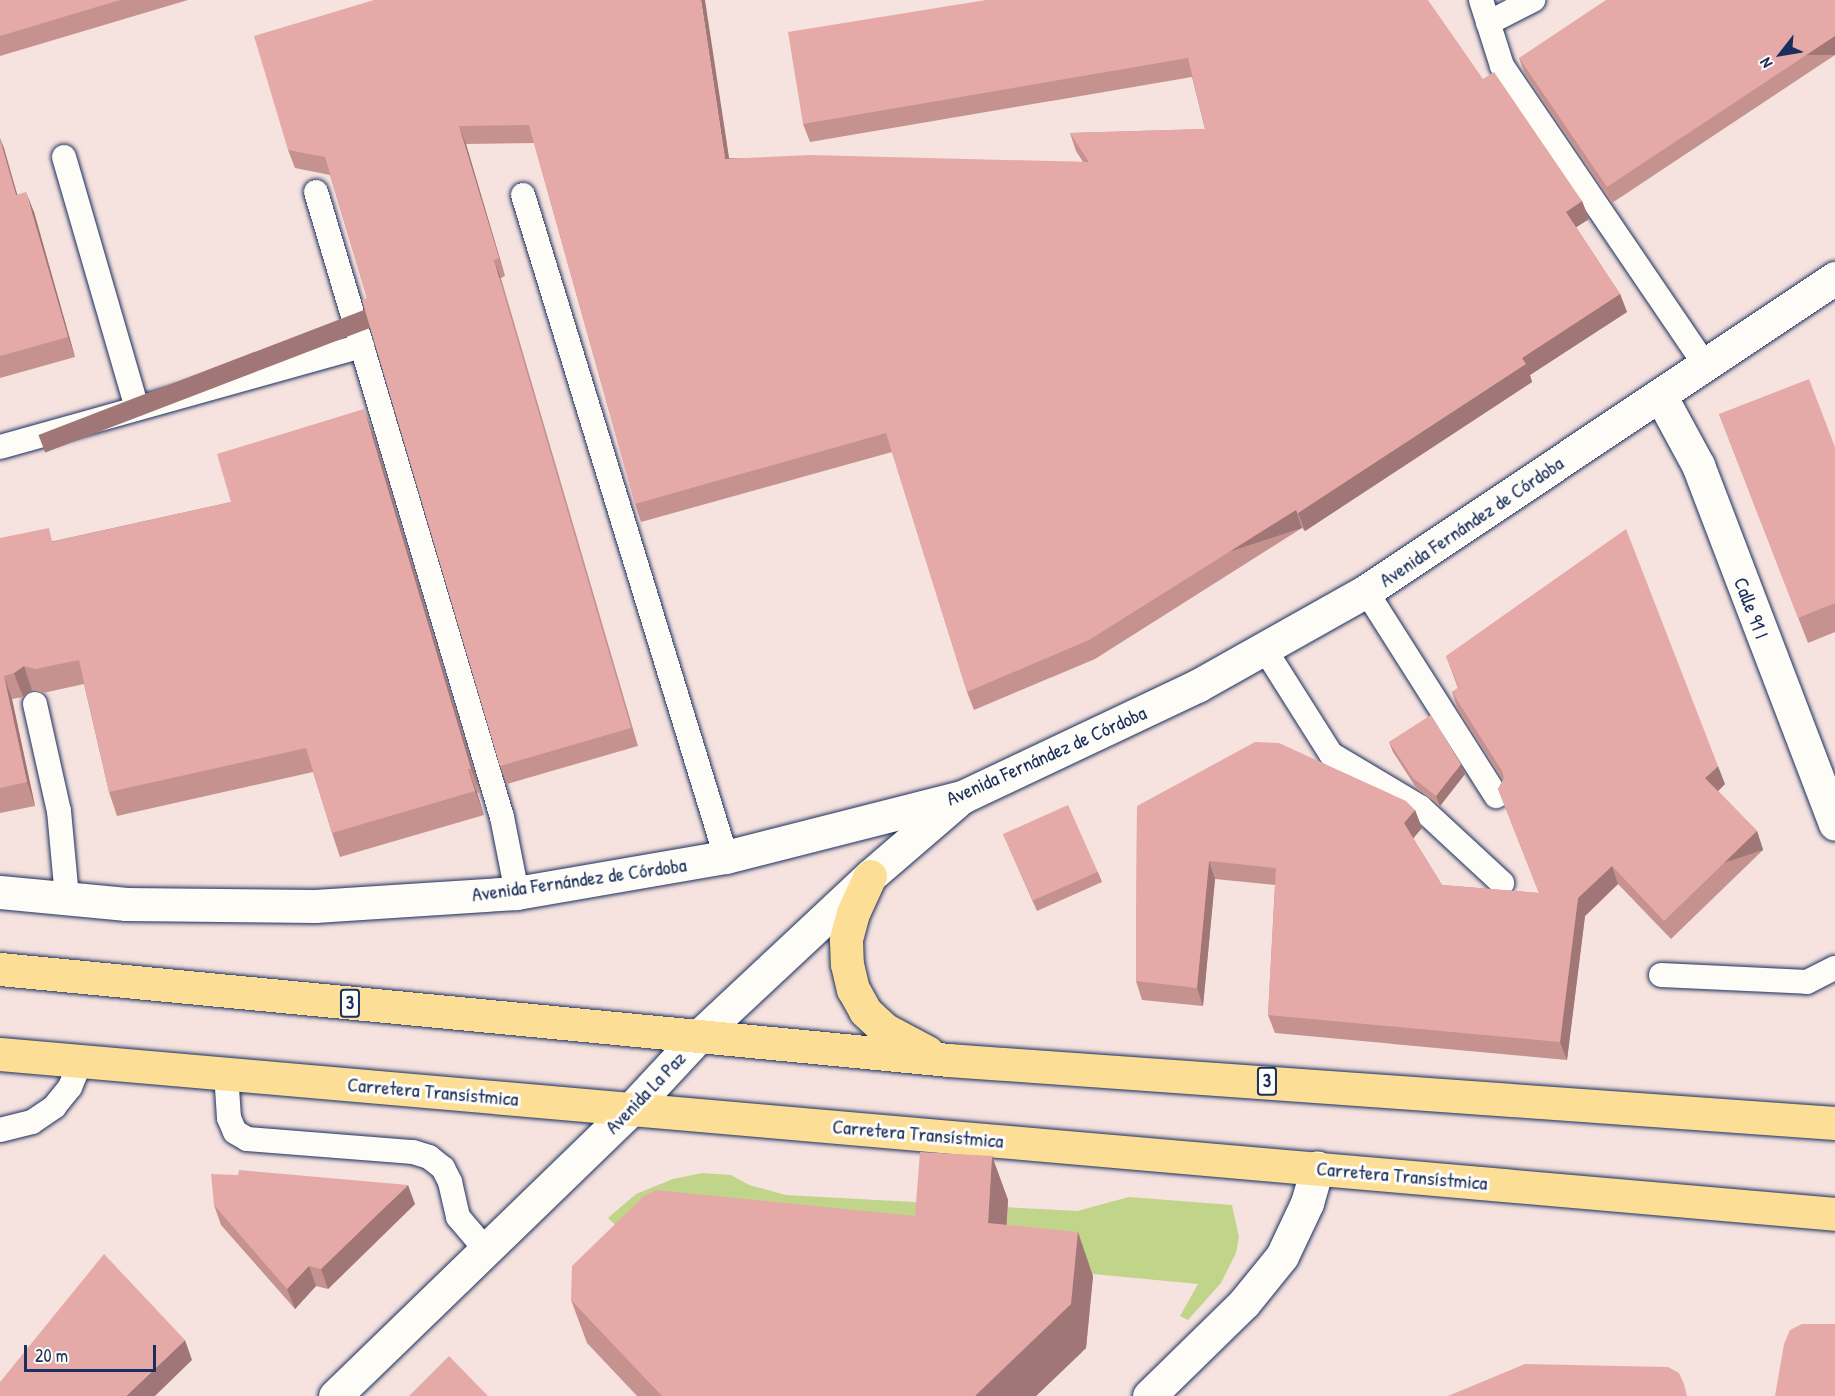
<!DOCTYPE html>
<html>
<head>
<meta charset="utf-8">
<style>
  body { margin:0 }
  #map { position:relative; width:1835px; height:1396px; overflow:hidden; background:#f6e3df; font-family:"Patrick Hand",sans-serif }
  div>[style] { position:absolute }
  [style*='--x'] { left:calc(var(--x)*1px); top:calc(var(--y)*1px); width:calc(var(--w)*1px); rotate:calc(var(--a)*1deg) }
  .green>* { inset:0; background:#c1d58a }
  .roads { filter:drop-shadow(0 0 2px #1b2f5e) drop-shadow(0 0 2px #1b2f5e) }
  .lane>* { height:24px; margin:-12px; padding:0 12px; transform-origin:12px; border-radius:12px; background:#fdfcf7 }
  .street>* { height:33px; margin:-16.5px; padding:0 16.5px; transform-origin:16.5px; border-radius:16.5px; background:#fdfcf7 }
  .secondary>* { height:33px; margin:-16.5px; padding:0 16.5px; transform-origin:16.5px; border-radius:16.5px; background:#fdfcf7 }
  .primary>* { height:33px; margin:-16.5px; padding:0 16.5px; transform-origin:16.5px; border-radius:16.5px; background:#fcde96 }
  .wall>* { inset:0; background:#c59290 }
  .shaded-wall>* { inset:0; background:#a07776; transform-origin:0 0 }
  .building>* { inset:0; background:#e5aaa8; transform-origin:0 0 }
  span { translate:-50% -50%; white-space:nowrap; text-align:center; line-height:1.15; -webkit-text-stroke:6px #fdfcf7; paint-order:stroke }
  .shield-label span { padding:2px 4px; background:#fdfcf7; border:2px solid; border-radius:4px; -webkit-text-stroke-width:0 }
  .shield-label { font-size:18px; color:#1b2f5e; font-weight:700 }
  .street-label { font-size:20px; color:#1b2f5e }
  .north { position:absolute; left:1751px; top:24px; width:60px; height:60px; -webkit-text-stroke:4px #fdfcf7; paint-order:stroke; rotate:239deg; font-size:16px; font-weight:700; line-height:24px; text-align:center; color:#1b2f5e }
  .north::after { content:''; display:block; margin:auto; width:21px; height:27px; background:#1b2f5e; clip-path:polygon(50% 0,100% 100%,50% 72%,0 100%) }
  .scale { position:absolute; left:24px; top:1345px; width:132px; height:27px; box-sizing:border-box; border:3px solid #1b2f5e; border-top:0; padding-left:8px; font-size:18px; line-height:21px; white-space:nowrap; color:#1b2f5e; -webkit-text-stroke:4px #fdfcf7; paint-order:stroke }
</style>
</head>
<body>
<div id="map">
  <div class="green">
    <div style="clip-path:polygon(702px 1173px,731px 1175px,749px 1185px,786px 1195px,1077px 1211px,1129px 1197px,1232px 1205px,1239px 1237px,1236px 1253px,1221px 1283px,1188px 1320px,1180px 1316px,1198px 1284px,672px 1234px,645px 1254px,608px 1218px,636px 1194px,673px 1179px)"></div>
  </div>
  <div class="roads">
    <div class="lane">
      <div style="--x:1481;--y:0;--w:69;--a:72.3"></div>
      <div style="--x:1502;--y:66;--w:361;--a:55.8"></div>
      <div style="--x:1488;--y:23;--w:51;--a:-27.1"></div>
      <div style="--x:64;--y:157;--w:261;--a:73.8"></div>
      <div style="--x:316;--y:192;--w:652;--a:73.43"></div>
      <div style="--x:502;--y:817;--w:77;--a:78.8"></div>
      <div style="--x:523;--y:195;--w:692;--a:72.95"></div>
      <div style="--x:0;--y:447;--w:376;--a:-15.6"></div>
      <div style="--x:1366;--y:591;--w:243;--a:57.6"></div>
      <div style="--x:1264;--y:648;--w:125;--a:57.7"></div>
      <div style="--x:1331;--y:754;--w:104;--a:30.8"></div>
      <div style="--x:1420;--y:807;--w:112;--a:42.8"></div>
      <div style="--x:35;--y:704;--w:110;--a:77.4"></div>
      <div style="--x:59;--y:811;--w:87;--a:84.7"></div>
      <div style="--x:1661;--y:975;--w:146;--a:2.7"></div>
      <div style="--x:1807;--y:982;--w:31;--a:-27"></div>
      <div style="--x:226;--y:1073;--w:45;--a:86.2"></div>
      <div style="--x:229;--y:1118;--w:15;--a:67"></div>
      <div style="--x:235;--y:1132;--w:14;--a:30"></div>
      <div style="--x:247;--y:1139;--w:167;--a:4.5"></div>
      <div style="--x:413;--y:1152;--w:17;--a:17"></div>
      <div style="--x:429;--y:1157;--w:18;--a:38"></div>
      <div style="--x:443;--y:1168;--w:16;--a:63"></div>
      <div style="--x:450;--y:1182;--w:36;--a:77"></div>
      <div style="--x:458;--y:1217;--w:42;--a:49.8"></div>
      <div style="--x:0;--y:1130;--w:33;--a:-14"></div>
      <div style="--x:32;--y:1122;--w:27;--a:-34"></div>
      <div style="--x:54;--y:1107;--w:26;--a:-51"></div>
      <div style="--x:70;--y:1087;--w:28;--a:-67"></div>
    </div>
    <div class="street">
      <div style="--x:1660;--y:395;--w:80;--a:61.5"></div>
      <div style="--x:1698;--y:465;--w:384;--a:69.1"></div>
      <div style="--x:1149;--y:1396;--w:133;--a:-44.4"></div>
      <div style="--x:1244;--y:1303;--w:60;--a:-51"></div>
      <div style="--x:1282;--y:1256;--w:59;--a:-64.7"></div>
      <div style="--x:1307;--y:1203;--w:37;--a:-74"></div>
    </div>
    <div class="secondary">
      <div style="--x:0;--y:892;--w:127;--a:5.4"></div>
      <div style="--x:126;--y:904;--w:189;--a:0.6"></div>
      <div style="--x:315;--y:906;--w:202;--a:-3.7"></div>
      <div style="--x:517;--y:893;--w:212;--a:-9.8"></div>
      <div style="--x:726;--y:857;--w:244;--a:-14.3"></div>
      <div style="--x:962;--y:797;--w:260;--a:-25.3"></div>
      <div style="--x:1197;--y:686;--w:194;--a:-29.3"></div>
      <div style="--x:1366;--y:591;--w:564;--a:-33.72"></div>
      <div style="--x:335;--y:1396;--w:414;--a:-44.1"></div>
      <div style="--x:632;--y:1108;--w:98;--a:-47.1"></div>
      <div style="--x:699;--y:1036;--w:234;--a:-43.1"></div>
      <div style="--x:870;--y:876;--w:113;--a:-40.7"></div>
    </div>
    <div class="primary">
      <div style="--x:870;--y:876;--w:41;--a:114.7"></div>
      <div style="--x:853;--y:913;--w:28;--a:105"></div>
      <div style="--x:846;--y:940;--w:24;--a:88"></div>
      <div style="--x:847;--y:964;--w:26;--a:77"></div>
      <div style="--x:853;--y:989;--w:25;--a:61"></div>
      <div style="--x:865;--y:1011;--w:26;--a:43"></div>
      <div style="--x:884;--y:1029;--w:49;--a:28.1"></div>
      <div style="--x:0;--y:969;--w:952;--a:5.48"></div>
      <div style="--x:948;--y:1060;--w:889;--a:4.06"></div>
      <div style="--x:0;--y:1054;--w:1842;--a:4.98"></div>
    </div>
  </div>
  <div class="wall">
    <div style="clip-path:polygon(0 0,188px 0,0 56px)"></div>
    <div style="clip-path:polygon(374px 0,729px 158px,1083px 162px,1076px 151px,1070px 133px,1205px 129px,1192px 77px,810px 142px,803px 124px,986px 0,1483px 79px,1582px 201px,1589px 219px,1576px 227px,1620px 294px,1627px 312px,1530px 375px,1532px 382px,1305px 531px,1302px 528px,1095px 659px,974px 710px,967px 692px,892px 452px,641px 522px,635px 504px,534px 143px,466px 144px,505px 276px,501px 278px,638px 746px,507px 784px,500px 766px,367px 298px,330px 175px,295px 168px,288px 150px)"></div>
    <div style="clip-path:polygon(1835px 0,1835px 55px,1612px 203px,1525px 74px,1519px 58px)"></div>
    <div style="clip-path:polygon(0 138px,17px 194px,34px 212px,75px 357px,0 378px)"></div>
    <div style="clip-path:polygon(1719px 414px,1835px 447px,1835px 632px,1808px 643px)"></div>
    <div style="clip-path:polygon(373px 433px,480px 792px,477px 793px,484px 815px,340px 857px,332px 833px,313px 772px,117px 816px,109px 792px,84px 684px,43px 693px,32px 690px,23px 697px,12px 699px,35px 806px,0 813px,0 538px,54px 541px,231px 502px)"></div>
    <div style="clip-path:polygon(1446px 656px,1725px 784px,1718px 791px,1757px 831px,1763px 850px,1671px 939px,1618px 884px,1585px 916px,1567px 1060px,1275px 1033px,1268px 1015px,1275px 885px,1215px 879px,1203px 1006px,1142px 1000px,1136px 981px,1137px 806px,1415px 810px,1422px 828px,1413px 838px,1442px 885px,1539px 893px,1498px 789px,1503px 780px,1458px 710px,1452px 692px,1458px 688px)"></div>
    <div style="clip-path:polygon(1389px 742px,1465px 774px,1440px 806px,1417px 789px,1393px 752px)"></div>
    <div style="clip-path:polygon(1003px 834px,1098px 872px,1102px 882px,1037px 911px)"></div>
    <div style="clip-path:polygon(992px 1156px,1008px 1200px,1006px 1225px,1093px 1276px,1086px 1348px,1036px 1396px,637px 1396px,587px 1343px,571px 1300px,915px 1216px)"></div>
    <div style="clip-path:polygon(415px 1204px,328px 1289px,316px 1286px,295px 1309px,221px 1225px,214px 1205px)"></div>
  </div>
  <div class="shaded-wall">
    <div style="clip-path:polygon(701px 0,705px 0,732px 177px,725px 159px)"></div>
    <div style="left:1835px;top:36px;width:19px;height:273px;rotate:90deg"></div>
    <div style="clip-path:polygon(459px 126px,466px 144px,505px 276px,499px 258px)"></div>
    <div style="clip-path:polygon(0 138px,4px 148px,23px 215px,16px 195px)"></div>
    <div style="clip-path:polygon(26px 192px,34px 212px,75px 357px,68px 337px)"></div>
    <div style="clip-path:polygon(1582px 201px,1589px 219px,1572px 230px,1566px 212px)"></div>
    <div style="left:494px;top:260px;width:19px;height:488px;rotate:69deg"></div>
    <div style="clip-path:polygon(1620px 294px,1627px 312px,1530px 375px,1532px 382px,1305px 531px,1298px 513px,1522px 358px)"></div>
    <div style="clip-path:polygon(364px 409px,373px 433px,480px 792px,471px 769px)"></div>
    <div style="left:1296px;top:510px;width:19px;height:244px;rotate:72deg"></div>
    <div style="clip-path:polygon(24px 666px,32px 690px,23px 697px,14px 673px)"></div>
    <div style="clip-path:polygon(4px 676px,12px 699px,35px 806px,27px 782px)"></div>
    <div style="clip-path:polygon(1461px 764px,1465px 774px,1440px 806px,1436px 796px)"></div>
    <div style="clip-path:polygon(1718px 766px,1725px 784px,1712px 797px,1705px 778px)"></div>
    <div style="clip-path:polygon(468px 769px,477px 793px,484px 815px,475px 791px)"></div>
    <div style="clip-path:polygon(1415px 810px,1422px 828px,1411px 841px,1404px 823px)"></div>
    <div style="left:1757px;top:831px;width:20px;height:129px;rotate:72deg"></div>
    <div style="clip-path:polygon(1209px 861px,1215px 879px,1203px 1006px,1197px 988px)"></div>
    <div style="clip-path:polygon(1612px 866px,1618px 884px,1585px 916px,1567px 1060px,1560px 1042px,1578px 898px)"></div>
    <div style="clip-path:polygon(992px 1156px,1008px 1200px,1004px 1267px,988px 1223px)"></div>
    <div style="clip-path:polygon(408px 1185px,415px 1204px,328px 1289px,321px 1269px)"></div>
    <div style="clip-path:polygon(1078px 1232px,1093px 1276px,1086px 1348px,1036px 1396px,975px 1396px)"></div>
    <div style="clip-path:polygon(309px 1266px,316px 1286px,295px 1309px,287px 1289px)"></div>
    <div style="clip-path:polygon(185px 1340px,192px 1360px,155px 1396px,126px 1396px)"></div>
  </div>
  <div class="building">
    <div style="clip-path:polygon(0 0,120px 0,0 36px)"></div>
    <div style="clip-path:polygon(374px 0,701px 0,725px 159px,810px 155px,1089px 162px,1070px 133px,1205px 129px,1188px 58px,803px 124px,788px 32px,986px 0,1428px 0,1483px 79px,1494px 72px,1582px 201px,1566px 212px,1620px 294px,1522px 358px,1526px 364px,1298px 513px,1296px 510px,1089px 640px,967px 692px,886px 433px,635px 504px,529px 125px,459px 126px,499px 258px,494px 260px,631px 728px,500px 766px,362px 300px,367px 298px,325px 157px,288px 150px,254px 36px)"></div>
    <div style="clip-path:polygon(1606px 0,1835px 0,1835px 36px,1607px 187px,1519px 58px)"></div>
    <div style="clip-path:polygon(0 140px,16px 195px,26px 192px,68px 337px,0 356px)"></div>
    <div style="clip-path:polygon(1809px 379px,1835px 447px,1835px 603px,1798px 618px,1719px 414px)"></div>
    <div style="clip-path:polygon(364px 409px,471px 769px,468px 769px,475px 791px,332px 833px,306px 748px,109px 792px,79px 660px,35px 669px,24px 666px,14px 673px,4px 676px,27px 782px,0 788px,0 538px,49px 528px,52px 542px,231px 502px,217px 454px)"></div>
    <div style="clip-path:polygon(1626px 529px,1718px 766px,1705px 778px,1757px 831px,1664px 921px,1612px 866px,1578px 898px,1560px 1042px,1268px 1015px,1276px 868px,1209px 861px,1197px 988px,1136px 981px,1137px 806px,1255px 742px,1279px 743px,1406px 801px,1415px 810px,1404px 823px,1442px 885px,1539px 893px,1498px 789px,1504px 778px,1502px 771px,1452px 692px,1459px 688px,1446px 656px)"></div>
    <div style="clip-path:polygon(1431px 715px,1461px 764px,1436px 796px,1413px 778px,1389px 742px)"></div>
    <div style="left:1068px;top:805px;width:73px;height:71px;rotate:66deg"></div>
    <div style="clip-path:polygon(920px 1152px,992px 1156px,988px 1223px,1078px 1232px,1071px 1304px,975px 1396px,662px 1396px,571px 1300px,572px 1266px,644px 1196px,656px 1190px,915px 1216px)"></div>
    <div style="clip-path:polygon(239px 1170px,408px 1185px,321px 1269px,309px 1266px,287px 1289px,214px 1205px,211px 1174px,238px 1175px)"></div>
    <div style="clip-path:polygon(104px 1254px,185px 1340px,126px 1396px,0 1396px,0 1382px)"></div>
    <div style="clip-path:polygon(1802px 1324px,1835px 1324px,1835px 1396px,1775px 1396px,1784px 1344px,1790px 1330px)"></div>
    <div style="clip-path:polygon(449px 1356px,488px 1396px,409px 1396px)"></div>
    <div style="clip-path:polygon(1525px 1364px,1668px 1367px,1679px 1373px,1684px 1384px,1687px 1396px,1448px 1396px)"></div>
  </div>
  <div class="shield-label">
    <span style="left:350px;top:1003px">3</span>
    <span style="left:1267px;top:1081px">3</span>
  </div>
  <div class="street-label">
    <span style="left:1471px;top:521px;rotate:-34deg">Avenida Fernández de Córdoba</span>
    <span style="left:1752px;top:608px;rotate:69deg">Calle 91 I</span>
    <span style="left:1046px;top:755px;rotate:-24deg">Avenida Fernández de Córdoba</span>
    <span style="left:579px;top:879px;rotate:-8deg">Avenida Fernández de Córdoba</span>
    <span style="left:433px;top:1091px;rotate:5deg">Carretera Transístmica</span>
    <span style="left:645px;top:1092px;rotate:-46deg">Avenida La Paz</span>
    <span style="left:918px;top:1133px;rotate:5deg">Carretera Transístmica</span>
    <span style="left:1402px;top:1175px;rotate:5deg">Carretera Transístmica</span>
  </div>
  <div class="north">N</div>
  <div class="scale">20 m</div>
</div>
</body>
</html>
